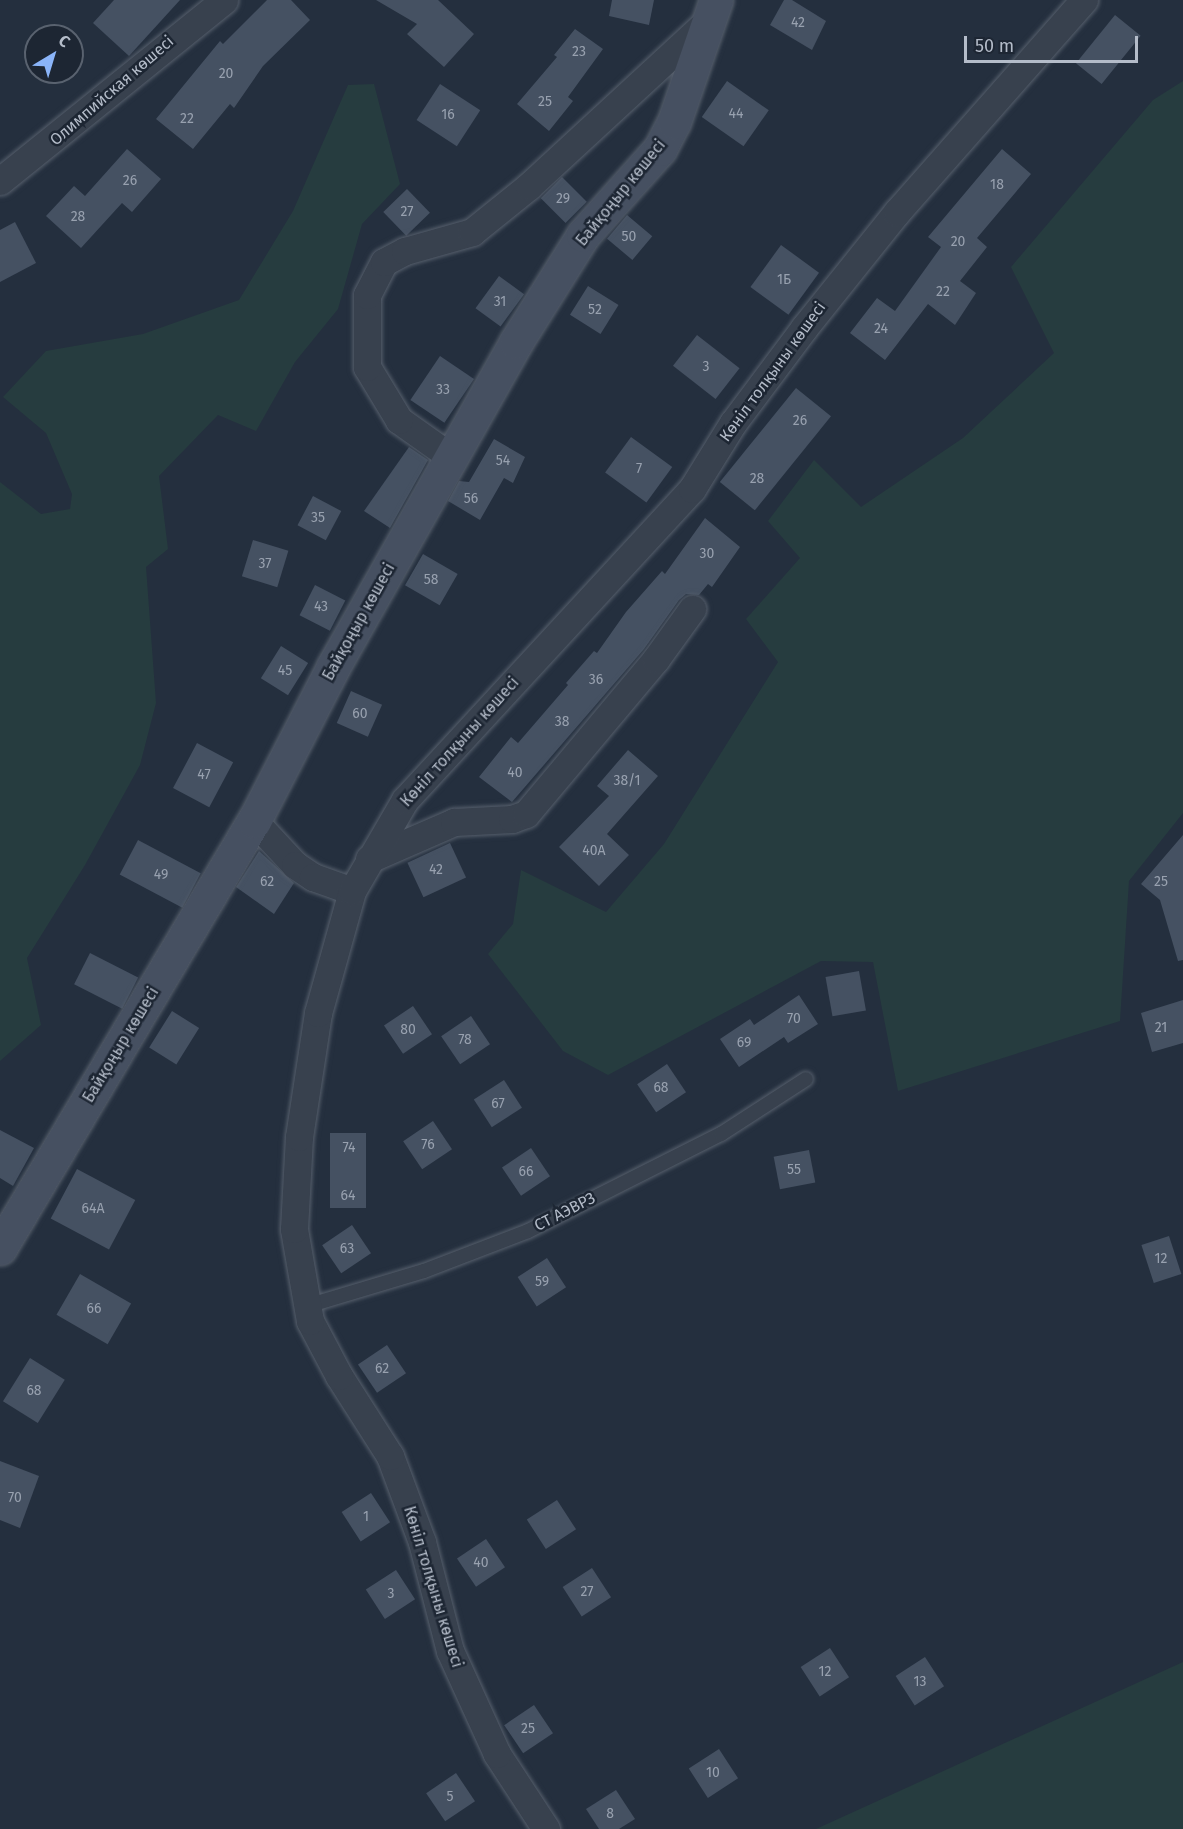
<!DOCTYPE html>
<html>
<head>
<meta charset="utf-8">
<style>
  body { margin:0 }
  #map { position:relative; width:1183px; height:1829px; overflow:hidden; background:#242f3e; font-family:"Fira Sans",sans-serif }
  div>[style] { position:absolute }
  [style*='--x'] { left:calc(var(--x)*1px); top:calc(var(--y)*1px); width:calc(var(--w)*1px); rotate:calc(var(--a)*1deg) }
  .green>* { inset:0; background:#263c3f }
  .building>* { inset:0; background:#455162; transform-origin:0 0 }
  .roads { filter:drop-shadow(0 0 2px #565f6c) drop-shadow(0 0 2px #565f6c) }
  .lane>* { height:14px; margin:-7px; padding:0 7px; transform-origin:7px; border-radius:7px; background:#38414e }
  .street>* { height:27px; margin:-13.5px; padding:0 13.5px; transform-origin:13.5px; border-radius:13.5px; background:#38414e }
  .secondary>* { height:33px; margin:-16.5px; padding:0 16.5px; transform-origin:16.5px; border-radius:16.5px; background:#465061 }
  span { translate:-50% -50%; white-space:nowrap; text-align:center; line-height:1.15; -webkit-text-stroke:5px #1d2633; paint-order:stroke }
  .number-label { font-size:14px; color:#98a1af }
  .number-label span { -webkit-text-stroke-width:0 }
  .street-label { font-size:16px; color:#b4bcc9 }
  .north { position:absolute; left:24px; top:24px; width:60px; height:60px; box-sizing:border-box; background:#1d2633; border:2px solid #59626f; border-radius:50%; rotate:38deg; font-size:16px; font-weight:700; line-height:24px; text-align:center; color:#b4bcc9 }
  .north::after { content:''; display:block; margin:auto; width:21px; height:27px; background:#8ab4f8; clip-path:polygon(50% 0,100% 100%,50% 72%,0 100%) }
  .scale { position:absolute; left:964px; top:36px; width:174px; height:27px; box-sizing:border-box; border:3px solid #b4bcc9; border-top:0; padding-left:8px; font-size:18px; line-height:21px; white-space:nowrap; color:#b4bcc9; -webkit-text-stroke:4px #1d2633; paint-order:stroke }
</style>
</head>
<body>
<div id="map">
  <div class="green">
    <div style="clip-path:polygon(1183px 81px,1183px 813px,1129px 881px,1120px 1021px,898px 1091px,873px 962px,821px 961px,608px 1075px,563px 1051px,488px 954px,513px 924px,521px 870px,606px 912px,664px 844px,778px 662px,746px 619px,800px 558px,768px 521px,814px 460px,861px 507px,963px 438px,1054px 353px,1011px 267px,1153px 100px)"></div>
    <div style="clip-path:polygon(374px 84px,400px 184px,362px 224px,338px 309px,295px 362px,256px 431px,218px 415px,159px 476px,168px 549px,146px 567px,156px 703px,140px 765px,85px 865px,27px 958px,41px 1025px,0 1061px,0 482px,41px 514px,70px 509px,72px 494px,46px 433px,3px 397px,46px 351px,143px 334px,239px 300px,293px 211px,348px 85px)"></div>
    <div style="clip-path:polygon(1183px 1662px,1183px 1829px,816px 1829px)"></div>
  </div>
  <div class="building">
    <div style="clip-path:polygon(114px 0,180px 0,129px 56px,93px 23px)"></div>
    <div style="clip-path:polygon(267px 0,291px 0,310px 20px,263px 66px,234px 108px,230px 104px,193px 149px,156px 119px,220px 41px,223px 44px)"></div>
    <div style="clip-path:polygon(376px 0,438px 0,474px 34px,444px 67px,407px 34px,417px 24px)"></div>
    <div style="clip-path:polygon(612px 0,654px 0,649px 25px,609px 16px)"></div>
    <div style="clip-path:polygon(784px 0,792px 0,826px 21px,812px 50px,770px 25px)"></div>
    <div style="left:1115px;top:15px;width:33px;height:62px;rotate:39deg"></div>
    <div style="clip-path:polygon(575px 29px,603px 49px,568px 97px,573px 101px,549px 131px,517px 104px,557px 57px,554px 55px)"></div>
    <div style="left:727px;top:81px;width:51px;height:44px;rotate:35deg"></div>
    <div style="left:440px;top:84px;width:48px;height:43px;rotate:33deg"></div>
    <div style="clip-path:polygon(127px 149px,161px 179px,132px 212px,122px 203px,81px 248px,46px 216px,74px 186px,85px 196px)"></div>
    <div style="clip-path:polygon(1002px 149px,1031px 174px,977px 238px,987px 247px,960px 281px,976px 293px,955px 325px,928px 304px,885px 360px,850px 333px,877px 298px,895px 311px,941px 247px,928px 237px)"></div>
    <div style="left:562px;top:177px;width:35px;height:30px;rotate:45deg"></div>
    <div style="left:407px;top:189px;width:33px;height:33px;rotate:46deg"></div>
    <div style="left:627px;top:215px;width:33px;height:31px;rotate:40deg"></div>
    <div style="clip-path:polygon(15px 222px,36px 263px,0 282px,0 230px)"></div>
    <div style="left:781px;top:245px;width:47px;height:52px;rotate:36deg"></div>
    <div style="left:499px;top:276px;width:31px;height:40px;rotate:36deg"></div>
    <div style="left:588px;top:286px;width:36px;height:34px;rotate:32deg"></div>
    <div style="left:697px;top:335px;width:54px;height:39px;rotate:38deg"></div>
    <div style="left:440px;top:356px;width:41px;height:53px;rotate:34deg"></div>
    <div style="left:796px;top:388px;width:45px;height:121px;rotate:39deg"></div>
    <div style="left:631px;top:437px;width:51px;height:44px;rotate:36deg"></div>
    <div style="clip-path:polygon(494px 439px,525px 457px,513px 483px,504px 478px,480px 520px,448px 501px,459px 481px,469px 482px)"></div>
    <div style="clip-path:polygon(409px 447px,428px 460px,390px 528px,364px 511px)"></div>
    <div style="left:313px;top:496px;width:32px;height:33px;rotate:28deg"></div>
    <div style="clip-path:polygon(705px 518px,740px 547px,712px 587px,708px 584px,699px 595px,686px 594px,679px 600px,644px 649px,512px 802px,479px 777px,511px 737px,518px 743px,568px 685px,566px 683px,594px 651px,597px 653px,626px 612px,662px 571px,665px 574px)"></div>
    <div style="left:253px;top:540px;width:37px;height:38px;rotate:17deg"></div>
    <div style="left:423px;top:554px;width:40px;height:36px;rotate:30deg"></div>
    <div style="left:315px;top:585px;width:34px;height:34px;rotate:27deg"></div>
    <div style="left:281px;top:646px;width:32px;height:38px;rotate:32deg"></div>
    <div style="left:351px;top:691px;width:34px;height:35px;rotate:24deg"></div>
    <div style="left:197px;top:743px;width:41px;height:51px;rotate:28deg"></div>
    <div style="clip-path:polygon(628px 750px,658px 776px,607px 834px,629px 855px,599px 886px,559px 847px,609px 796px,597px 786px)"></div>
    <div style="clip-path:polygon(1183px 835px,1183px 960px,1178px 961px,1160px 900px,1141px 884px)"></div>
    <div style="left:138px;top:840px;width:71px;height:39px;rotate:28deg"></div>
    <div style="left:450px;top:843px;width:38px;height:47px;rotate:65deg"></div>
    <div style="clip-path:polygon(259px 851px,294px 883px,274px 914px,236px 887px)"></div>
    <div style="left:90px;top:953px;width:54px;height:35px;rotate:27deg"></div>
    <div style="left:859px;top:971px;width:40px;height:34px;rotate:80deg"></div>
    <div style="clip-path:polygon(799px 995px,818px 1024px,788px 1043px,784px 1037px,739px 1067px,720px 1039px,750px 1019px,754px 1025px)"></div>
    <div style="clip-path:polygon(1183px 1000px,1183px 1043px,1152px 1052px,1141px 1013px)"></div>
    <div style="left:413px;top:1006px;width:34px;height:35px;rotate:56deg"></div>
    <div style="left:172px;top:1011px;width:32px;height:43px;rotate:32deg"></div>
    <div style="left:471px;top:1016px;width:34px;height:36px;rotate:56deg"></div>
    <div style="left:667px;top:1064px;width:34px;height:36px;rotate:56deg"></div>
    <div style="left:504px;top:1080px;width:33px;height:36px;rotate:57deg"></div>
    <div style="left:433px;top:1121px;width:34px;height:36px;rotate:56deg"></div>
    <div style="clip-path:polygon(0 1130px,34px 1148px,13px 1186px,0 1178px)"></div>
    <div style="left:366px;top:1133px;width:75px;height:36px;rotate:90deg"></div>
    <div style="left:531px;top:1148px;width:34px;height:35px;rotate:56deg"></div>
    <div style="left:809px;top:1150px;width:33px;height:36px;rotate:79deg"></div>
    <div style="left:77px;top:1169px;width:66px;height:56px;rotate:28deg"></div>
    <div style="left:352px;top:1225px;width:34px;height:36px;rotate:56deg"></div>
    <div style="left:1169px;top:1236px;width:40px;height:29px;rotate:72deg"></div>
    <div style="left:547px;top:1258px;width:35px;height:35px;rotate:57deg"></div>
    <div style="left:80px;top:1274px;width:59px;height:47px;rotate:30deg"></div>
    <div style="left:387px;top:1345px;width:34px;height:35px;rotate:56deg"></div>
    <div style="left:30px;top:1358px;width:41px;height:51px;rotate:32deg"></div>
    <div style="clip-path:polygon(0 1461px,39px 1476px,20px 1528px,0 1520px)"></div>
    <div style="left:371px;top:1493px;width:35px;height:35px;rotate:57deg"></div>
    <div style="left:557px;top:1500px;width:35px;height:36px;rotate:57deg"></div>
    <div style="left:486px;top:1539px;width:34px;height:35px;rotate:56deg"></div>
    <div style="left:592px;top:1568px;width:35px;height:35px;rotate:57deg"></div>
    <div style="left:396px;top:1570px;width:35px;height:36px;rotate:57deg"></div>
    <div style="left:830px;top:1648px;width:35px;height:35px;rotate:57deg"></div>
    <div style="left:925px;top:1657px;width:35px;height:35px;rotate:57deg"></div>
    <div style="left:534px;top:1705px;width:34px;height:36px;rotate:56deg"></div>
    <div style="left:719px;top:1749px;width:35px;height:36px;rotate:57deg"></div>
    <div style="left:456px;top:1773px;width:34px;height:36px;rotate:56deg"></div>
    <div style="clip-path:polygon(616px 1790px,635px 1819px,619px 1829px,599px 1829px,586px 1809px)"></div>
  </div>
  <div class="roads">
    <div class="lane">
      <div style="--x:307;--y:1306;--w:122;--a:-16.7"></div>
      <div style="--x:424;--y:1271;--w:111;--a:-21"></div>
      <div style="--x:528;--y:1231;--w:216;--a:-26.7"></div>
      <div style="--x:721;--y:1134;--w:101;--a:-32.9"></div>
    </div>
    <div class="street">
      <div style="--x:0;--y:181;--w:288;--a:-38.9"></div>
      <div style="--x:451;--y:457;--w:64;--a:-144.6"></div>
      <div style="--x:399;--y:420;--w:62;--a:-121.1"></div>
      <div style="--x:367;--y:367;--w:72;--a:-90"></div>
      <div style="--x:367;--y:295;--w:37;--a:-63"></div>
      <div style="--x:384;--y:262;--w:24;--a:-28"></div>
      <div style="--x:405;--y:251;--w:70;--a:-15.8"></div>
      <div style="--x:472;--y:232;--w:73;--a:-38.9"></div>
      <div style="--x:529;--y:186;--w:245;--a:-42.7"></div>
      <div style="--x:254;--y:821;--w:60;--a:47"></div>
      <div style="--x:295;--y:865;--w:22;--a:34"></div>
      <div style="--x:313;--y:877;--w:41;--a:19.7"></div>
      <div style="--x:369;--y:859;--w:93;--a:-23.5"></div>
      <div style="--x:454;--y:822;--w:58;--a:-3"></div>
      <div style="--x:512;--y:819;--w:15;--a:-20"></div>
      <div style="--x:526;--y:814;--w:202;--a:-50"></div>
      <div style="--x:656;--y:659;--w:62;--a:-54.2"></div>
      <div style="--x:546;--y:1829;--w:90;--a:-123.2"></div>
      <div style="--x:497;--y:1754;--w:113;--a:-114.5"></div>
      <div style="--x:450;--y:1651;--w:113;--a:-104.4"></div>
      <div style="--x:422;--y:1542;--w:92;--a:-110.4"></div>
      <div style="--x:390;--y:1456;--w:95;--a:-122.5"></div>
      <div style="--x:339;--y:1376;--w:62;--a:-117.8"></div>
      <div style="--x:310;--y:1321;--w:93;--a:-99.9"></div>
      <div style="--x:294;--y:1229;--w:92;--a:-86.9"></div>
      <div style="--x:299;--y:1137;--w:125;--a:-81.3"></div>
      <div style="--x:318;--y:1013;--w:127;--a:-74.4"></div>
      <div style="--x:352;--y:891;--w:105;--a:-59.8"></div>
      <div style="--x:405;--y:800;--w:423;--a:-47.3"></div>
      <div style="--x:692;--y:489;--w:78;--a:-58.2"></div>
      <div style="--x:733;--y:423;--w:119;--a:-53.2"></div>
      <div style="--x:804;--y:328;--w:149;--a:-51.3"></div>
      <div style="--x:897;--y:212;--w:283;--a:-48.6"></div>
    </div>
    <div class="secondary">
      <div style="--x:0;--y:1248;--w:497;--a:-59.3"></div>
      <div style="--x:254;--y:821;--w:173;--a:-62.8"></div>
      <div style="--x:333;--y:667;--w:373;--a:-60.6"></div>
      <div style="--x:516;--y:342;--w:126;--a:-57.9"></div>
      <div style="--x:583;--y:235;--w:115;--a:-48.2"></div>
      <div style="--x:660;--y:149;--w:30;--a:-63"></div>
      <div style="--x:674;--y:122;--w:129;--a:-71"></div>
    </div>
  </div>
  <div class="number-label">
    <span style="left:798px;top:23px">42</span>
    <span style="left:579px;top:52px">23</span>
    <span style="left:226px;top:74px">20</span>
    <span style="left:545px;top:102px">25</span>
    <span style="left:736px;top:114px">44</span>
    <span style="left:448px;top:115px">16</span>
    <span style="left:187px;top:119px">22</span>
    <span style="left:130px;top:181px">26</span>
    <span style="left:997px;top:185px">18</span>
    <span style="left:563px;top:199px">29</span>
    <span style="left:407px;top:212px">27</span>
    <span style="left:78px;top:217px">28</span>
    <span style="left:629px;top:237px">50</span>
    <span style="left:958px;top:242px">20</span>
    <span style="left:784px;top:280px">1Б</span>
    <span style="left:943px;top:292px">22</span>
    <span style="left:500px;top:302px">31</span>
    <span style="left:595px;top:310px">52</span>
    <span style="left:881px;top:329px">24</span>
    <span style="left:706px;top:367px">3</span>
    <span style="left:443px;top:390px">33</span>
    <span style="left:800px;top:421px">26</span>
    <span style="left:503px;top:461px">54</span>
    <span style="left:639px;top:469px">7</span>
    <span style="left:757px;top:479px">28</span>
    <span style="left:471px;top:499px">56</span>
    <span style="left:318px;top:518px">35</span>
    <span style="left:707px;top:554px">30</span>
    <span style="left:265px;top:564px">37</span>
    <span style="left:431px;top:580px">58</span>
    <span style="left:321px;top:607px">43</span>
    <span style="left:285px;top:671px">45</span>
    <span style="left:596px;top:680px">36</span>
    <span style="left:360px;top:714px">60</span>
    <span style="left:562px;top:722px">38</span>
    <span style="left:515px;top:773px">40</span>
    <span style="left:204px;top:775px">47</span>
    <span style="left:627px;top:781px">38/1</span>
    <span style="left:594px;top:851px">40А</span>
    <span style="left:436px;top:870px">42</span>
    <span style="left:161px;top:875px">49</span>
    <span style="left:267px;top:882px">62</span>
    <span style="left:1161px;top:882px">25</span>
    <span style="left:794px;top:1019px">70</span>
    <span style="left:1161px;top:1028px">21</span>
    <span style="left:408px;top:1030px">80</span>
    <span style="left:465px;top:1040px">78</span>
    <span style="left:744px;top:1043px">69</span>
    <span style="left:661px;top:1088px">68</span>
    <span style="left:498px;top:1104px">67</span>
    <span style="left:428px;top:1145px">76</span>
    <span style="left:349px;top:1148px">74</span>
    <span style="left:794px;top:1170px">55</span>
    <span style="left:526px;top:1172px">66</span>
    <span style="left:348px;top:1196px">64</span>
    <span style="left:93px;top:1209px">64А</span>
    <span style="left:347px;top:1249px">63</span>
    <span style="left:1161px;top:1259px">12</span>
    <span style="left:542px;top:1282px">59</span>
    <span style="left:94px;top:1309px">66</span>
    <span style="left:382px;top:1369px">62</span>
    <span style="left:34px;top:1391px">68</span>
    <span style="left:15px;top:1498px">70</span>
    <span style="left:366px;top:1517px">1</span>
    <span style="left:481px;top:1563px">40</span>
    <span style="left:587px;top:1592px">27</span>
    <span style="left:391px;top:1594px">3</span>
    <span style="left:825px;top:1672px">12</span>
    <span style="left:920px;top:1682px">13</span>
    <span style="left:528px;top:1729px">25</span>
    <span style="left:713px;top:1773px">10</span>
    <span style="left:450px;top:1797px">5</span>
    <span style="left:610px;top:1814px">8</span>
  </div>
  <div class="street-label">
    <span style="left:112px;top:91px;rotate:-41deg">Олимпийская көшесі</span>
    <span style="left:621px;top:193px;rotate:-51deg">Байқоңыр көшесі</span>
    <span style="left:773px;top:372px;rotate:-54deg">Көніл толқыны көшесі</span>
    <span style="left:359px;top:622px;rotate:-61deg">Байқоңыр көшесі</span>
    <span style="left:460px;top:742px;rotate:-48deg">Көніл толқыны көшесі</span>
    <span style="left:121px;top:1045px;rotate:-59deg">Байқоңыр көшесі</span>
    <span style="left:565px;top:1212px;rotate:-27deg">СТ АЭВРЗ</span>
    <span style="left:433px;top:1587px;rotate:73deg">Көніл толқыны көшесі</span>
  </div>
  <div class="north">С</div>
  <div class="scale">50 m</div>
</div>
</body>
</html>
